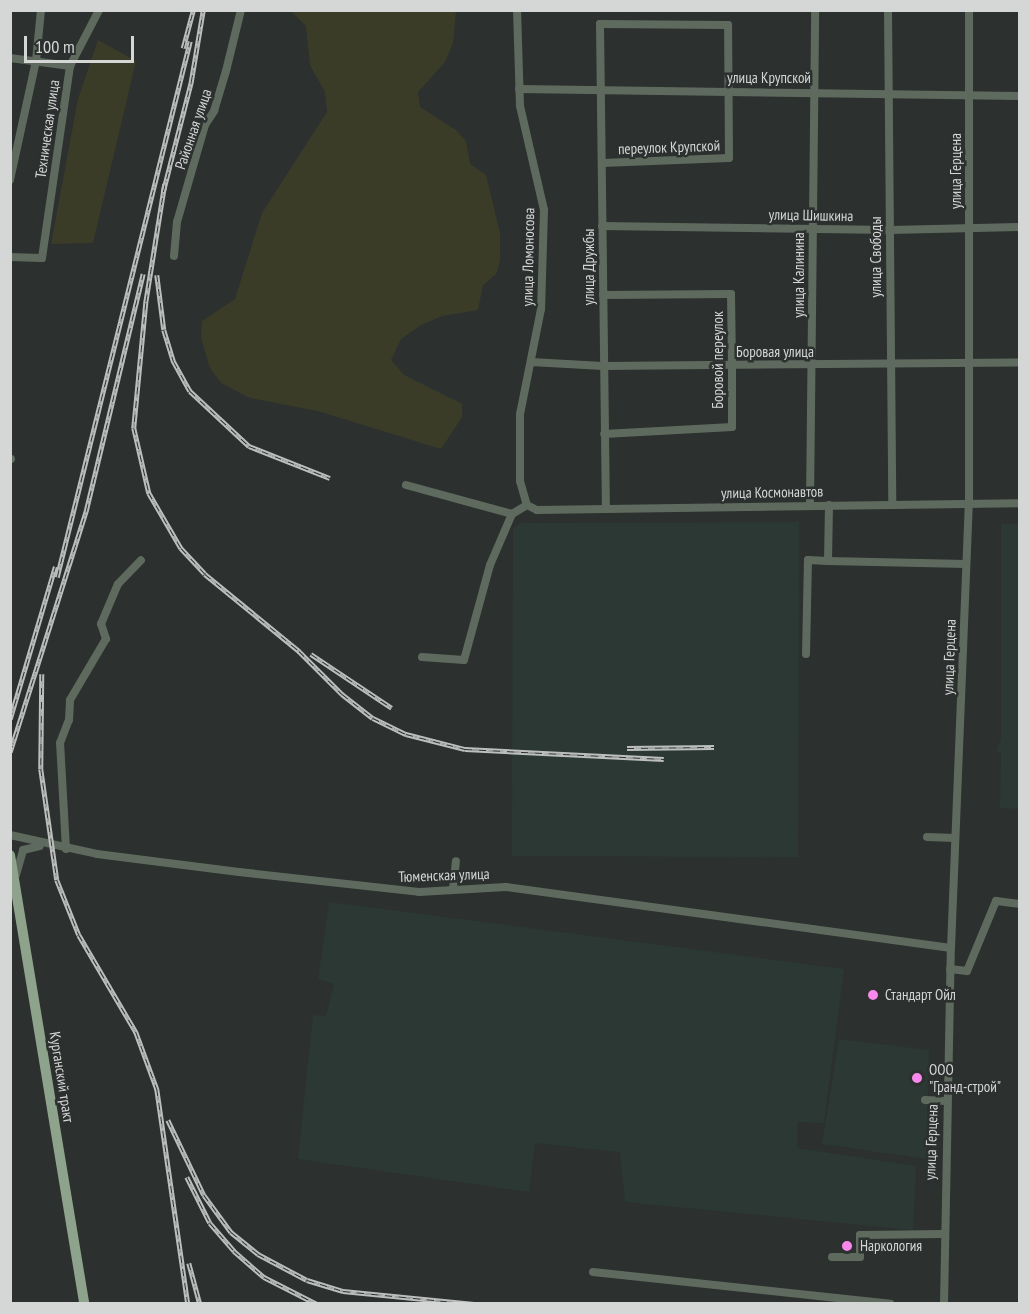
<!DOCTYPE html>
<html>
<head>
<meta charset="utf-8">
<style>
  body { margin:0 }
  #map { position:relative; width:1030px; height:1314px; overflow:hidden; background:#2c302f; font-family:"PT Sans Narrow",sans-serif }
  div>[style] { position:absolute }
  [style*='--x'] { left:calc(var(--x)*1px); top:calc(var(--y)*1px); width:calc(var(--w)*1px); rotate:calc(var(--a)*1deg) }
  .built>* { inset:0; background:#2c3834 }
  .green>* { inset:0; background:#3b3c28 }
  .minor>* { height:8px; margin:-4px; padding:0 4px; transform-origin:4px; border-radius:4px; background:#5f6a5e }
  .major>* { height:10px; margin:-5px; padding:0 5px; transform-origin:5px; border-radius:5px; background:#8ea38c }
  .rail>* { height:4.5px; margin-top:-2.25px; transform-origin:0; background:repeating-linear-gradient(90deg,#2c302f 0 7px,#bcbfbe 0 14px); box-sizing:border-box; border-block:2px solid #bcbfbe }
  .dots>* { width:16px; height:16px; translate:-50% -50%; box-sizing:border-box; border:3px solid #2c302f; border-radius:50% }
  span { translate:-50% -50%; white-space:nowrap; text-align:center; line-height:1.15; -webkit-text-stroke:5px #2c302f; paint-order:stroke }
  .street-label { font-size:15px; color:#d4d7d6 }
  .poi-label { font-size:15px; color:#d4d7d6 }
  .left { translate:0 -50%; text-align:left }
  .frame { position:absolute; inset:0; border:12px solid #d4d7d6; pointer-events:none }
  .scale { position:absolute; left:24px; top:36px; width:110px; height:27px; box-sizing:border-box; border:3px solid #d4d7d6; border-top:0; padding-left:8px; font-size:18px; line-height:21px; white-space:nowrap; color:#d4d7d6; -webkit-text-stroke:4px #2c302f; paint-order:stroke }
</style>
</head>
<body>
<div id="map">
  <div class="built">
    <div style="clip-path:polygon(799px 522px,798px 857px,512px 856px,513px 528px,520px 523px)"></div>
    <div style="clip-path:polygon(1001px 524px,1019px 524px,1019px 809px,1000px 808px,1001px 753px,996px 751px,1001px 739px)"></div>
    <div style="clip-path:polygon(329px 902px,844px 969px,824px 1123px,798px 1122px,797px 1148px,916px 1166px,913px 1230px,625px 1202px,620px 1152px,535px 1143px,529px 1192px,298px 1159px,313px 1015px,326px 1016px,334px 984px,318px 979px)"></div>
    <div style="clip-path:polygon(839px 1039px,929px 1050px,926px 1159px,822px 1144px)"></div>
  </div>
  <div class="green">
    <div style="clip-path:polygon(291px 11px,456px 11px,453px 43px,445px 62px,418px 92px,420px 107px,456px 130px,466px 141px,470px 164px,486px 175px,500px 233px,500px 261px,496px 274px,483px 285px,478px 310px,442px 316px,421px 325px,401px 339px,391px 360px,404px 375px,462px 404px,462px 417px,441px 449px,318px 411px,250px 398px,221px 383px,210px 368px,201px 338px,202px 321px,235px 299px,262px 213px,327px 112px,325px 92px,310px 65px,306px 26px)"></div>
    <div style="clip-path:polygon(98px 40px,136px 61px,93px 243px,51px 244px,78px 99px)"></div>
  </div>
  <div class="minor">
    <div style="--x:517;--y:10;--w:96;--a:88.2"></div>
    <div style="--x:520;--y:106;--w:107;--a:77"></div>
    <div style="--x:544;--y:210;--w:99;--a:91.7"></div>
    <div style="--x:541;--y:309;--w:107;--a:101.3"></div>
    <div style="--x:520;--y:414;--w:67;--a:90"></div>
    <div style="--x:520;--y:481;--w:25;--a:74"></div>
    <div style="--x:888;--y:10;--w:494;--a:89.5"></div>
    <div style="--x:10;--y:58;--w:61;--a:7.6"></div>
    <div style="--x:519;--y:89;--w:501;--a:0.8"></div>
    <div style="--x:602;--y:163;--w:127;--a:-2.3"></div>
    <div style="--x:729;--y:158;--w:133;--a:-90.4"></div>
    <div style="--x:728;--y:25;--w:128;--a:-179.6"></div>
    <div style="--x:600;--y:24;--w:485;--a:89.3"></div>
    <div style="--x:10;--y:180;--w:122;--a:-77.7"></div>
    <div style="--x:36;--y:61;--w:51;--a:-84.4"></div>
    <div style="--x:602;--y:226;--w:288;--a:0.8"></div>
    <div style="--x:890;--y:230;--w:130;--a:-1.3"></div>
    <div style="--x:174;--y:256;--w:34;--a:-85"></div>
    <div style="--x:177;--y:222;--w:101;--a:-73.9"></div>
    <div style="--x:205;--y:125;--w:17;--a:-57"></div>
    <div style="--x:214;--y:111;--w:42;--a:-73.3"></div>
    <div style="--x:226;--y:71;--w:63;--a:-76.2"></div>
    <div style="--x:10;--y:257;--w:32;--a:2"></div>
    <div style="--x:42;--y:258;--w:194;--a:-81.7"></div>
    <div style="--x:70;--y:66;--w:63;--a:-62.6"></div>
    <div style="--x:603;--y:295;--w:128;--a:-0.4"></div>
    <div style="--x:731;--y:294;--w:72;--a:89.2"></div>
    <div style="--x:732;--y:366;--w:61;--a:90"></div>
    <div style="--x:732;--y:427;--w:128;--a:176.9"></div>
    <div style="--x:531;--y:362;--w:72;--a:3.2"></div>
    <div style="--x:603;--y:366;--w:417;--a:-0.5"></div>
    <div style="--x:10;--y:459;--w:1;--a:0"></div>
    <div style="--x:406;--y:485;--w:110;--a:15.3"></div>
    <div style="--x:512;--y:514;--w:17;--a:-31"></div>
    <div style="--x:527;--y:505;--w:11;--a:27"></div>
    <div style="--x:537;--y:510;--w:483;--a:-0.8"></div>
    <div style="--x:810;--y:505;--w:495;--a:-89.4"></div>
    <div style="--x:829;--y:505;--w:56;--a:91"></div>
    <div style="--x:828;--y:561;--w:138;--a:1.2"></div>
    <div style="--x:806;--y:654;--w:94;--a:-88.8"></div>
    <div style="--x:808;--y:560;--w:20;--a:3"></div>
    <div style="--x:422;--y:657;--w:42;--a:4.1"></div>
    <div style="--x:464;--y:660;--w:98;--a:-74.7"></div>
    <div style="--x:490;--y:565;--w:56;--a:-66.7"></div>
    <div style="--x:10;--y:835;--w:89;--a:12.3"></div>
    <div style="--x:97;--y:854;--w:143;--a:7.2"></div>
    <div style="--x:239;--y:872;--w:181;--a:6.3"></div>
    <div style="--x:419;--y:892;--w:87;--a:-3.3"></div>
    <div style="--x:506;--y:887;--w:449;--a:7.8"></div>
    <div style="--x:927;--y:837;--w:28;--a:2"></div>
    <div style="--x:66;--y:849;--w:106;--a:-93.2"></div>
    <div style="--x:60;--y:743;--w:25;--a:-69"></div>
    <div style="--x:69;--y:720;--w:20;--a:-87"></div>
    <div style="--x:70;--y:700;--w:71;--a:-59.5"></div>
    <div style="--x:106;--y:639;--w:16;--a:-108"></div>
    <div style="--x:101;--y:624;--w:43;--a:-67"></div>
    <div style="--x:118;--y:584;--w:33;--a:-46"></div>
    <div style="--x:16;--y:875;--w:26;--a:-74"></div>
    <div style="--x:23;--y:850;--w:17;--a:-13"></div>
    <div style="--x:453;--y:889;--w:28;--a:-84"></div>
    <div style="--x:950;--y:969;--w:17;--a:7"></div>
    <div style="--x:967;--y:971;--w:76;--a:-67.5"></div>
    <div style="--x:996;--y:901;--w:24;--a:7"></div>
    <div style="--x:925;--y:1100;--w:21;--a:3"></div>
    <div style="--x:832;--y:1257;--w:28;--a:0"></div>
    <div style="--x:860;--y:1257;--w:22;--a:-90"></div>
    <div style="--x:860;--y:1235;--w:83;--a:-0.7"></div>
    <div style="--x:593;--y:1272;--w:299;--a:6.1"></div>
    <div style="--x:944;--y:1304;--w:356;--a:-88.9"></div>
    <div style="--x:951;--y:948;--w:445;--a:-87.7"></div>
    <div style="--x:969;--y:503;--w:493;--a:-90"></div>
  </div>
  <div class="major">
    <div style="--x:10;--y:855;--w:455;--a:80.6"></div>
  </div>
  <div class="rail">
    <div style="--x:183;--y:48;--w:39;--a:-75"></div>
    <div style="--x:165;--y:184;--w:121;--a:99.1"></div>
    <div style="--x:146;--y:303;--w:126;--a:95.5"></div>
    <div style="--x:134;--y:428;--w:67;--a:77"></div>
    <div style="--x:149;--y:493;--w:64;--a:59.8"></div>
    <div style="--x:181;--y:548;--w:35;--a:47"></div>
    <div style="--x:205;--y:574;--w:122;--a:39.3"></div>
    <div style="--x:299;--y:651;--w:61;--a:45"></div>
    <div style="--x:342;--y:694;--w:39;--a:38"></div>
    <div style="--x:373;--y:718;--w:37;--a:26"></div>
    <div style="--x:406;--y:734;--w:61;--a:14.3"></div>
    <div style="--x:465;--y:749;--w:199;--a:2.9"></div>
    <div style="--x:163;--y:192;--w:114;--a:-75.7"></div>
    <div style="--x:191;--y:82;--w:73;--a:-80.5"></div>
    <div style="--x:157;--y:275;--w:55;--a:82.7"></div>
    <div style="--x:164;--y:330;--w:34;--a:73"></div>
    <div style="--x:174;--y:362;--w:33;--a:61"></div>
    <div style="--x:190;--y:391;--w:81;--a:43"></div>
    <div style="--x:249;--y:446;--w:87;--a:21.6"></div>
    <div style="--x:57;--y:577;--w:552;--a:-76.06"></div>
    <div style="--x:311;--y:654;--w:97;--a:33.7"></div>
    <div style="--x:42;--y:674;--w:95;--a:90.6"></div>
    <div style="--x:41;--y:769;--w:112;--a:81.8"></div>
    <div style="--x:57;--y:880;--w:59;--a:68.2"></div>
    <div style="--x:79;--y:935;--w:113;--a:59.6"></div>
    <div style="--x:136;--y:1032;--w:61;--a:69.8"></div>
    <div style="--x:157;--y:1089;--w:217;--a:81.8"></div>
    <div style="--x:10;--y:719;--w:159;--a:-73.5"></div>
    <div style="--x:627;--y:748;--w:87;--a:-0.7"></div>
    <div style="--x:10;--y:752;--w:253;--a:-72.5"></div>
    <div style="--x:86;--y:511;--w:244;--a:-76.5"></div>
    <div style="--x:168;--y:1120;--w:83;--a:64.4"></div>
    <div style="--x:204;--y:1195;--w:46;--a:53.9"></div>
    <div style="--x:231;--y:1232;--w:35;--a:39"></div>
    <div style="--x:258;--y:1254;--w:55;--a:28"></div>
    <div style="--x:307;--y:1280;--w:38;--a:17"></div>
    <div style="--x:343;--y:1291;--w:132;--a:5.7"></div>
    <div style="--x:187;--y:1177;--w:51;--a:63.4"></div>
    <div style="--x:210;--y:1223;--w:37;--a:49"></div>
    <div style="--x:234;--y:1251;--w:40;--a:41"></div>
    <div style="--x:264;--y:1277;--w:59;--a:27"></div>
    <div style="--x:189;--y:1263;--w:42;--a:75"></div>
  </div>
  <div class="dots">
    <div style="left:873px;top:995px;background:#f888eb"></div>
    <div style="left:917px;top:1078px;background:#f888eb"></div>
    <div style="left:847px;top:1246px;background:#f888eb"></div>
  </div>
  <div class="street-label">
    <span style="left:769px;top:78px">улица Крупской</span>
    <span style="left:47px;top:129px;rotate:-82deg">Техническая улица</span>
    <span style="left:193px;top:129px;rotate:-71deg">Районная улица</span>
    <span style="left:669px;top:147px;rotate:-2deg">переулок Крупской</span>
    <span style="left:956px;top:171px;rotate:-90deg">улица Герцена</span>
    <span style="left:811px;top:215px;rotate:1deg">улица Шишкина</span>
    <span style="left:528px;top:257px;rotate:-89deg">улица Ломоносова</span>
    <span style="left:876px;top:257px;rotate:-90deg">улица Свободы</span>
    <span style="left:589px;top:267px;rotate:-90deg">улица Дружбы</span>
    <span style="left:799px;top:275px;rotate:-90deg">улица Калинина</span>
    <span style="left:775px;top:352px">Боровая улица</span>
    <span style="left:718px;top:360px;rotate:-90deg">Боровой переулок</span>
    <span style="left:772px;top:492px;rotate:-1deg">улица Космонавтов</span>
    <span style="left:949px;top:657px;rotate:-88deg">улица Герцена</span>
    <span style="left:444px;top:875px;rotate:-2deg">Тюменская улица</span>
    <span style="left:62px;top:1077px;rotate:81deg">Курганский тракт</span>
    <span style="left:931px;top:1142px;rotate:-88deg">улица Герцена</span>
  </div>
  <div class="poi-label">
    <span class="left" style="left:885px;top:995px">Стандарт Ойл</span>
    <span class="left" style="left:929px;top:1078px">ООО<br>"Гранд-строй"</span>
    <span class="left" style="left:860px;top:1246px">Наркология</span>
  </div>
  <div class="frame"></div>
  <div class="scale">100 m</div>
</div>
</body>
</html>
